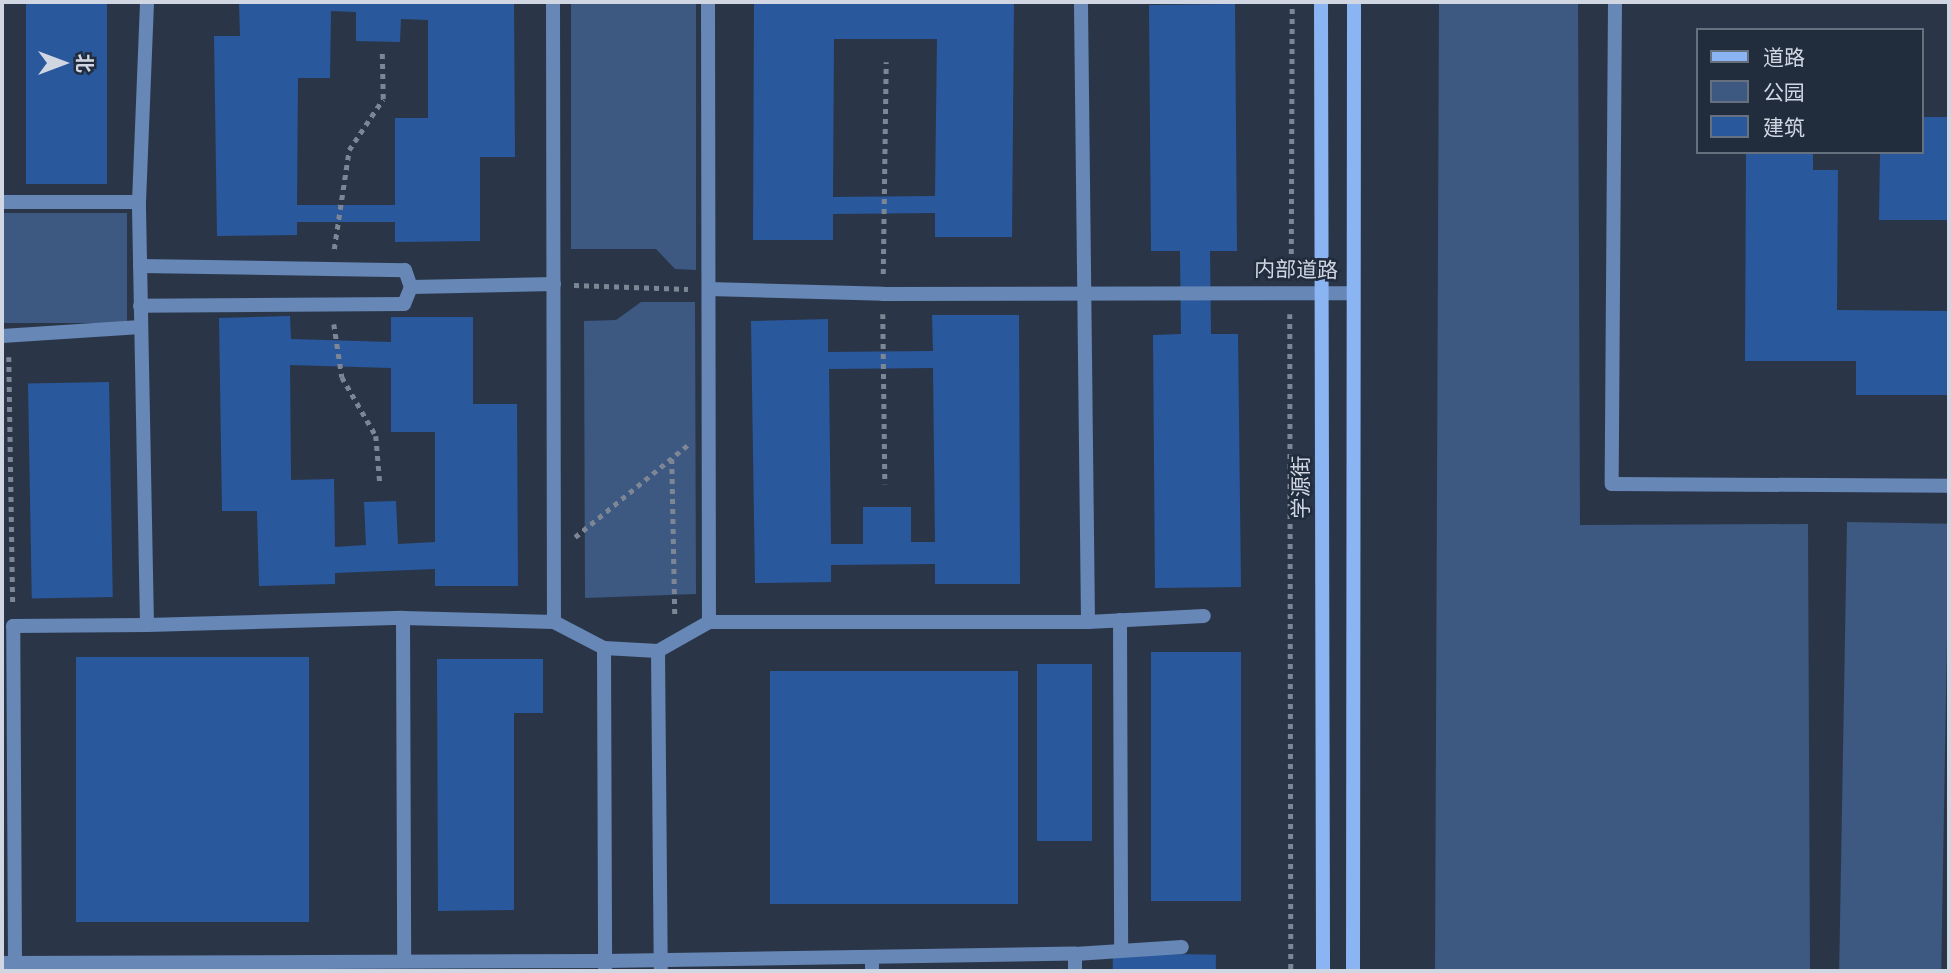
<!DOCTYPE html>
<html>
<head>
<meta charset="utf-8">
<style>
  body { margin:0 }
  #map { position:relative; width:1951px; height:973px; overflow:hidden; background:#2a3648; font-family:Poppins,"Noto Sans SC",sans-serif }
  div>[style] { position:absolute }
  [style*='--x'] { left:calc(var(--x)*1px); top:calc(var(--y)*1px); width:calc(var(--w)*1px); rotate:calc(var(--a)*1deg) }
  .green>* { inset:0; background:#3d5881; transform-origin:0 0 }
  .building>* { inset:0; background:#2a589d; transform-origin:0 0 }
  .path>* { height:4.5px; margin-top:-2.25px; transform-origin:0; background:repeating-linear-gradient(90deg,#7c8695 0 5px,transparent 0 10px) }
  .service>* { height:14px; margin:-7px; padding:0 7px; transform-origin:7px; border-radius:7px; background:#6787b7 }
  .minor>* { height:14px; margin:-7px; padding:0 7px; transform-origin:7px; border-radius:7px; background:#6787b7 }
  .secondary>* { height:14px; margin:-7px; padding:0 7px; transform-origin:7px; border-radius:7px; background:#8bb4f2 }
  span { translate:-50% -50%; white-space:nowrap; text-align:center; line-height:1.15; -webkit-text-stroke:5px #212c3d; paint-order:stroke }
  .street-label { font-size:21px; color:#d0d7e3 }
  .frame { position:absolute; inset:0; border:4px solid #d0d7e3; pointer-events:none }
  .legend { position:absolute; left:1696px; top:28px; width:228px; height:126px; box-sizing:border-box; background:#212c3d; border:2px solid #67707f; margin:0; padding:9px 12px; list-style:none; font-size:21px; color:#d0d7e3 }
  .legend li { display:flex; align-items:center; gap:14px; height:35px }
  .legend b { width:35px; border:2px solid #67707f }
  .north { position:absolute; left:28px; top:28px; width:70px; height:70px; -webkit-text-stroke:5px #212c3d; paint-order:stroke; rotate:90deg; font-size:19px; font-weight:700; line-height:28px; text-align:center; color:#d0d7e3 }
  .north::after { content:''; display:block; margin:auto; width:24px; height:32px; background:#d0d7e3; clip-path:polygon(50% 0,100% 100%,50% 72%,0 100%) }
</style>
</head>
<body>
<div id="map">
  <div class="green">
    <div style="clip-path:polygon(571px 2px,696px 2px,696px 270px,675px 269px,656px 249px,571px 249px)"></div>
    <div style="clip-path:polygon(1439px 2px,1578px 2px,1580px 525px,1808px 524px,1810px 971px,1435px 971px)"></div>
    <div style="left:2px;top:213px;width:125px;height:110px"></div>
    <div style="clip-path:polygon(641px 302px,695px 302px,696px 594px,585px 598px,584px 321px,616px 320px)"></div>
    <div style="left:1847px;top:522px;width:102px;height:449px;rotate:1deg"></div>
  </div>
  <div class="building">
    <div style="left:26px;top:2px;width:81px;height:182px"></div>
    <div style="clip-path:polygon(evenodd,239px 2px,514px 2px,515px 157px,480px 157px,480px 241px,395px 242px,395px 222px,297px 222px,297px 235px,217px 236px,214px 36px,240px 36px,239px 2px,331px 11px,356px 12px,356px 41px,400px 42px,401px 19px,428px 20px,428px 118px,395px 118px,395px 205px,297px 205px,298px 78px,330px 78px,331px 11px)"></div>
    <div style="clip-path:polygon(evenodd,754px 2px,1014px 2px,1012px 237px,935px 237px,935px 213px,833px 214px,833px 240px,753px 240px,754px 2px,834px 39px,937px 39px,935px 196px,833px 197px,834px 39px)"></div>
    <div style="clip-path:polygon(1235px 4px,1237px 251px,1210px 251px,1211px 334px,1238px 334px,1241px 587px,1155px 588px,1153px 335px,1181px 334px,1180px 251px,1151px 251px,1149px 5px)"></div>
    <div style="clip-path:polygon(1921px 117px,1949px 117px,1949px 220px,1879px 220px,1880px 152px,1921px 152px)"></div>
    <div style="clip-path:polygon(1746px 152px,1813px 152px,1813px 170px,1838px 170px,1837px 310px,1949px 311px,1949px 395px,1856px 395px,1856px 361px,1745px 361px)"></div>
    <div style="clip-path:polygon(evenodd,932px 315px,1019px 315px,1020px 584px,935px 584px,935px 564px,831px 565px,831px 582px,755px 583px,751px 321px,828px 319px,828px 352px,933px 351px,932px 315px,933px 368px,935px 542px,911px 542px,911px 507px,863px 507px,863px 544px,831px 544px,829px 369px,933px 368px)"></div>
    <div style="clip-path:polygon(evenodd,290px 316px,291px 339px,391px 342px,391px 317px,473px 317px,473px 404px,517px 404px,518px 586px,435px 586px,435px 569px,335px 573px,335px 584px,259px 586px,257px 511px,222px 511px,219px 318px,290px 316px,290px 365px,391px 368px,391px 432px,435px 432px,435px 542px,398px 544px,396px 501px,364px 502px,366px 545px,335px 547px,334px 479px,291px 480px,290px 365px)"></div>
    <div style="left:109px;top:382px;width:215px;height:81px;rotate:89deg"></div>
    <div style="left:1241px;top:652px;width:249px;height:90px;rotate:90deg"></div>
    <div style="left:309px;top:657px;width:265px;height:233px;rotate:90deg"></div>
    <div style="clip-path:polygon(437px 659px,543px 659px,543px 713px,514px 713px,514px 910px,438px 911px)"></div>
    <div style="left:1037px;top:664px;width:55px;height:177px"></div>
    <div style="left:1018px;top:671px;width:233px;height:248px;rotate:90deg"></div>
    <div style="left:1113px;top:953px;width:103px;height:18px;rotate:1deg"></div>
  </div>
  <div class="path">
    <div style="--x:334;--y:249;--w:100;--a:-81.4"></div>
    <div style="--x:349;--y:150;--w:61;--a:-56.3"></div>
    <div style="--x:383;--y:99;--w:47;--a:-91.2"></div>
    <div style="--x:883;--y:274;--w:212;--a:-89.2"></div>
    <div style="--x:1291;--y:274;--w:272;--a:-89.8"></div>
    <div style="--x:574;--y:285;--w:114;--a:2"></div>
    <div style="--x:883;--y:314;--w:170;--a:89.3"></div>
    <div style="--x:1290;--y:314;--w:657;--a:89.91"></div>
    <div style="--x:334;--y:324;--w:54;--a:81.4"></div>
    <div style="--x:342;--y:377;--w:68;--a:60"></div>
    <div style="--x:376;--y:436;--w:48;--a:85.2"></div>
    <div style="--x:9;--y:357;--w:247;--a:89.1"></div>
    <div style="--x:672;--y:459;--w:159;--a:88.9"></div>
    <div style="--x:575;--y:537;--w:146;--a:-39.2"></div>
  </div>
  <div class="service">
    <div style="--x:553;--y:2;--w:620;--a:89.91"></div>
    <div style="--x:708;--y:2;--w:620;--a:89.91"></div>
    <div style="--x:2;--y:202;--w:137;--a:0"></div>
    <div style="--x:140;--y:266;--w:265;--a:0.9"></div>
    <div style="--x:405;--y:270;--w:18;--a:71"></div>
    <div style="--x:411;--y:287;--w:18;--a:112"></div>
    <div style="--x:404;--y:304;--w:264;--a:179.6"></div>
    <div style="--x:411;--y:287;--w:143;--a:-1.2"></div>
    <div style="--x:2;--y:336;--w:139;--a:-3.7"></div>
    <div style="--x:403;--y:618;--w:340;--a:89.8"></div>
    <div style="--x:1120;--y:620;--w:330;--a:89.8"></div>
    <div style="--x:1088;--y:622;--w:116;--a:-3"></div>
    <div style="--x:604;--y:648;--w:323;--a:89.8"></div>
    <div style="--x:658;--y:651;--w:320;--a:89.5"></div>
    <div style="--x:872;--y:957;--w:14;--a:90"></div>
    <div style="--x:2;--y:963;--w:603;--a:-0.19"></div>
    <div style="--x:605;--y:961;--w:470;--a:-0.9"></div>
    <div style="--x:1075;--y:954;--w:107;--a:-3.7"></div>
    <div style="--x:15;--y:963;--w:337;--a:-90.3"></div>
    <div style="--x:13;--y:626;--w:134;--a:-0.4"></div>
    <div style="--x:147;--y:625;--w:423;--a:-91.1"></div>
    <div style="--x:139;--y:202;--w:200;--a:-87.7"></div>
    <div style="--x:1075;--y:971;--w:17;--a:-90"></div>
  </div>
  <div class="minor">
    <div style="--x:1615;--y:2;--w:482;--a:90.4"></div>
    <div style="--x:1612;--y:484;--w:337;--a:0.3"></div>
    <div style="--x:709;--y:289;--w:174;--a:1.6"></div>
    <div style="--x:883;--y:294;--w:470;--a:-0.1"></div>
    <div style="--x:147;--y:625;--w:256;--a:-1.6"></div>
    <div style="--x:403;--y:618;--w:151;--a:1.5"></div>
    <div style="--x:554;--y:622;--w:56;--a:27.5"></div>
    <div style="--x:604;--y:648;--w:54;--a:3.2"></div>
    <div style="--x:658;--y:651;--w:59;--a:-29.6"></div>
    <div style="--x:709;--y:622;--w:379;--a:0"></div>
    <div style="--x:1088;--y:622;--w:620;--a:-90.65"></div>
  </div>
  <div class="secondary">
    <div style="--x:1321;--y:2;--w:969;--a:89.88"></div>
    <div style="--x:1353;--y:971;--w:969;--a:-89.94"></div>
  </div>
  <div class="street-label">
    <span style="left:1296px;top:270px;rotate:1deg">内部道路</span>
    <span style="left:1301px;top:487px;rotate:-90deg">学源街</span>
  </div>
  <div class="frame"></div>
  <ul class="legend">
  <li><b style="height:9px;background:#8bb4f2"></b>道路</li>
  <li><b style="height:19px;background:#3d5881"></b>公园</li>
  <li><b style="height:19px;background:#2a589d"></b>建筑</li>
  </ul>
  <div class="north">北</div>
</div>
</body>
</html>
